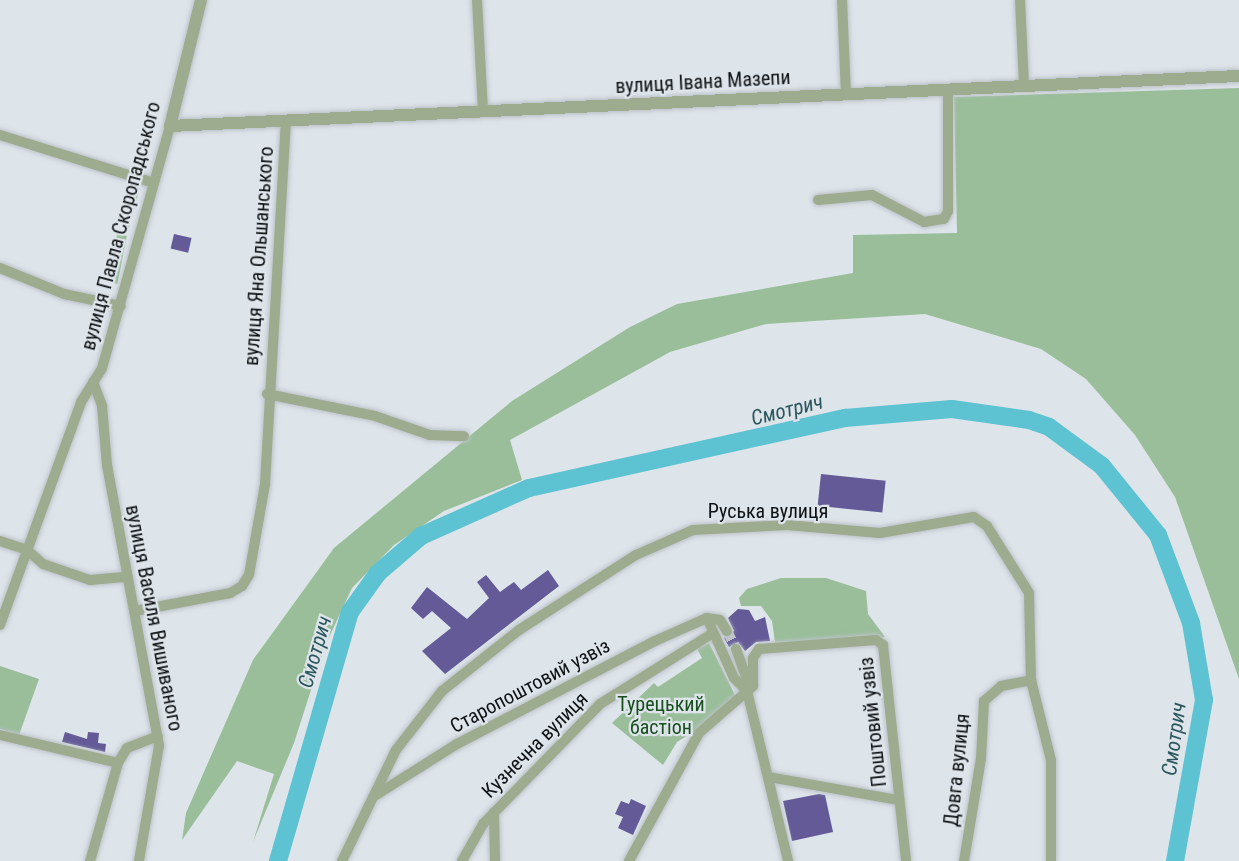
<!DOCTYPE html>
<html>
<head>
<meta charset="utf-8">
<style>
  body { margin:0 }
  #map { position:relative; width:1239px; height:861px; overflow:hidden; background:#dde4ea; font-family:"Roboto Condensed",sans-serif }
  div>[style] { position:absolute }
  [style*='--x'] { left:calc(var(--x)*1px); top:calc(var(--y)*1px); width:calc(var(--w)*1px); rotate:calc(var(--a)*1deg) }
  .green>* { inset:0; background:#99be99; transform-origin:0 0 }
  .river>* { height:18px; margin:-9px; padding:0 9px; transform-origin:9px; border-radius:9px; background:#5dc2d1 }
  .building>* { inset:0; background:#635a97; transform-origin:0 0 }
  .minor-tunnel>* { height:10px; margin-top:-5px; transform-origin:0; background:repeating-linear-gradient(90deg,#bec4ca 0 10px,transparent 0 15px) }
  .roads { filter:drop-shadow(0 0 2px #bcc2c8) drop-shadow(0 0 2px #bcc2c8) }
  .minor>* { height:10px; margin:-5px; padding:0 5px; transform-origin:5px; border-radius:5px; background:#9dab8e }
  .tertiary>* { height:12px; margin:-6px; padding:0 6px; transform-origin:6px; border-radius:6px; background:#9dab8e }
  span { translate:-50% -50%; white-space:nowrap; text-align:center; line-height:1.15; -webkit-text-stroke:4.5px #dde4ea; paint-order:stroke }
  .street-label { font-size:20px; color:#0e1113 }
  .park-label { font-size:20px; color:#164f1b }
  .water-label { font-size:21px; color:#2a575d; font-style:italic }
</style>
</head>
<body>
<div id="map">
  <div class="green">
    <div style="clip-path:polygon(1239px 88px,1239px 679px,1175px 497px,1135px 435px,1086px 379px,1041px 349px,925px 314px,766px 324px,670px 352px,510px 440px,522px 480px,444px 511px,394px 545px,352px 588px,325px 646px,294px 743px,253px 842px,274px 774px,237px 761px,182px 840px,186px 813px,253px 660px,334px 548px,512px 401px,630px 327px,677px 304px,853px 273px,853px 235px,957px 233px,954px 97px)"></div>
    <div style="clip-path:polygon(134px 182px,141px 183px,129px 228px,121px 225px)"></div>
    <div style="left:117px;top:234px;width:10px;height:49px;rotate:11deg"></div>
    <div style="clip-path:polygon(781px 578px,826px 578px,866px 591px,868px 614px,885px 637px,775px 642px,772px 621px,761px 606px,741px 606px,739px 598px,747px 589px)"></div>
    <div style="clip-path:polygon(709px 643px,736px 697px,734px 707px,677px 742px,663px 765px,612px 723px,654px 683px,658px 687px,702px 658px,697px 649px)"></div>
    <div style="clip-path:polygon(0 666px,39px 679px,19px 735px,0 729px)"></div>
  </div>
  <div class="river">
    <div style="--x:278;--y:861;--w:259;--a:-73.9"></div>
    <div style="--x:350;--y:612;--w:48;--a:-54.3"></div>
    <div style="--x:378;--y:573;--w:57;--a:-40.7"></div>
    <div style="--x:421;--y:536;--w:118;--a:-24"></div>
    <div style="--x:529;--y:488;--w:324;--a:-12.5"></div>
    <div style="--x:845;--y:418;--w:107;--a:-4.8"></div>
    <div style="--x:952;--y:409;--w:78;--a:8.1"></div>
    <div style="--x:1029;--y:420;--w:21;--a:19"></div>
    <div style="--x:1049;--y:427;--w:66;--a:36.3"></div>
    <div style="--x:1102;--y:466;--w:89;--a:50.9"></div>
    <div style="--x:1158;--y:535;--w:94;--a:69.4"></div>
    <div style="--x:1191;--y:623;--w:78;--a:80.4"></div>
    <div style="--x:1204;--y:700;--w:164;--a:100.2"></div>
  </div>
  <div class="building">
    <div style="left:174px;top:234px;width:18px;height:15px;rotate:13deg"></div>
    <div style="left:821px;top:474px;width:65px;height:32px;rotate:6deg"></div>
    <div style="clip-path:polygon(548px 570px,559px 586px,445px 674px,422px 651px,451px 628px,432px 611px,423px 619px,411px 608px,427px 587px,467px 619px,489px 598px,477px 582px,486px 575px,500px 592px,514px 582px,521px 590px)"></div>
    <div style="clip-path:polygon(738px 609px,749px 610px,755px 621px,765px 617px,770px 641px,756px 642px,745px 651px,738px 642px,729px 647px,724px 638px,734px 631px,728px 618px)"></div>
    <div style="clip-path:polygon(65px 732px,87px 739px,88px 732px,99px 733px,98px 743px,106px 744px,105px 752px,62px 742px)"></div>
    <div style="clip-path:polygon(819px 794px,825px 795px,833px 832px,792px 841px,783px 801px)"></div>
    <div style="clip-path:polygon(631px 799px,646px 806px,633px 835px,618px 828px,623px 817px,615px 814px,621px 801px,629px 804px)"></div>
  </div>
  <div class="minor-tunnel">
    <div style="--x:727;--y:631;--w:20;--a:63"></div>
  </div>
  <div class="roads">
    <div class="minor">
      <div style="--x:477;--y:0;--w:112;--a:86.9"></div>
      <div style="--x:842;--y:0;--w:95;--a:87.6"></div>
      <div style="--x:1020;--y:0;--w:86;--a:87.3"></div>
      <div style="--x:0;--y:135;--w:161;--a:17.3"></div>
      <div style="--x:818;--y:200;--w:54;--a:-5.3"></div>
      <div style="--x:872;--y:195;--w:59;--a:27.4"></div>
      <div style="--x:924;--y:222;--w:20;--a:-9"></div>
      <div style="--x:944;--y:219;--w:9;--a:-63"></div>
      <div style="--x:948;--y:211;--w:121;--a:-90"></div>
      <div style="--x:0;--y:268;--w:69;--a:22.1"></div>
      <div style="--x:64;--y:294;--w:58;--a:11.9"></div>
      <div style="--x:93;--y:382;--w:26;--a:69"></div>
      <div style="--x:102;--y:406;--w:59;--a:85.2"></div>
      <div style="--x:107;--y:465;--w:286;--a:79.5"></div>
      <div style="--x:159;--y:746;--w:117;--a:99.9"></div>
      <div style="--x:267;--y:394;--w:110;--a:11.5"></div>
      <div style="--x:375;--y:416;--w:58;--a:19.1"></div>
      <div style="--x:430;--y:435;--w:34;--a:2"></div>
      <div style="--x:0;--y:541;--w:28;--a:18"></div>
      <div style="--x:27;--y:550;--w:21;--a:41"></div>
      <div style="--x:43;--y:564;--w:50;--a:18.8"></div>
      <div style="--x:90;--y:580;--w:37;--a:-5"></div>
      <div style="--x:135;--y:611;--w:97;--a:-10.7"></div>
      <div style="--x:230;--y:593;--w:14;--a:-30"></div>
      <div style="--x:242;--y:586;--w:13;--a:-58"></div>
      <div style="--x:249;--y:575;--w:92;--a:-80"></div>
      <div style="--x:265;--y:484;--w:364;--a:-86.7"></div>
      <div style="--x:707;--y:618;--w:66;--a:65.8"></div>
      <div style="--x:734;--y:678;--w:18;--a:45"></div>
      <div style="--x:0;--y:625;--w:237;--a:-70"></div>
      <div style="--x:81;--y:402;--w:40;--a:-58"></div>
      <div style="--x:102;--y:368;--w:251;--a:-74.3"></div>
      <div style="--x:736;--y:649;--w:38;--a:70"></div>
      <div style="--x:749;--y:685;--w:6;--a:108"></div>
      <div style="--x:747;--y:691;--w:175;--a:76.4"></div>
      <div style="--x:0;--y:735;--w:121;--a:13.3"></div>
      <div style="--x:118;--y:763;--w:102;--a:105.9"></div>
      <div style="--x:118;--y:763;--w:17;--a:-59"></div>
      <div style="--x:127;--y:748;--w:33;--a:-21"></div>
      <div style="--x:769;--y:777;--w:131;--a:10.1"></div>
      <div style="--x:376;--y:795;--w:96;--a:-32.2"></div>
      <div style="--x:457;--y:744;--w:223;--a:-27.5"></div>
      <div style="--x:655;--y:641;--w:57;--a:-23.9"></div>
      <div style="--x:707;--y:618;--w:13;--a:9"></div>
      <div style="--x:720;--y:620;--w:13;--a:58"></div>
      <div style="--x:494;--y:812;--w:49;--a:88.8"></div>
      <div style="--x:342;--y:861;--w:123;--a:-64.1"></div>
      <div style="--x:396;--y:750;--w:75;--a:-52.1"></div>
      <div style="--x:442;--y:691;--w:98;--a:-38.4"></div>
      <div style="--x:519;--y:630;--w:139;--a:-32.7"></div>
      <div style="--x:636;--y:555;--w:62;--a:-23.7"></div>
      <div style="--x:693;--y:530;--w:94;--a:-3"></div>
      <div style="--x:787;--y:525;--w:93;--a:4.9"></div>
      <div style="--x:880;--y:533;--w:95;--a:-9.7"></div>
      <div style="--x:974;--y:517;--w:16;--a:35"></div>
      <div style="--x:987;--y:526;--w:79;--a:57.9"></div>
      <div style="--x:1029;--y:593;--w:87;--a:88.7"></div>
      <div style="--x:1031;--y:680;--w:82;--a:76"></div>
      <div style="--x:1051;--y:760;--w:101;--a:90"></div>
      <div style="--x:462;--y:861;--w:43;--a:-60.4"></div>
      <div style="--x:483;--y:824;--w:168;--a:-45.7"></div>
      <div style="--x:600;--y:704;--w:133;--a:-32.1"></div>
      <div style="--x:629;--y:861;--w:146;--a:-61.3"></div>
      <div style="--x:699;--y:733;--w:72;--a:-41"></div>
      <div style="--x:753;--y:686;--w:28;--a:-90"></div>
      <div style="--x:753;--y:658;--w:11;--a:-56"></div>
      <div style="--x:759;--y:649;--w:117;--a:-4.4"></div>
      <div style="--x:876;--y:640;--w:9;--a:36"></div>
      <div style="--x:883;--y:645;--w:217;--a:83.9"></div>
      <div style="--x:964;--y:861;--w:104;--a:-80.6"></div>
      <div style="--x:981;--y:758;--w:57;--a:-87"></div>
      <div style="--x:984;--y:701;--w:23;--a:-41"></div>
      <div style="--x:1001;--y:686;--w:31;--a:-11"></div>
    </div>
    <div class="tertiary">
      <div style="--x:201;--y:0;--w:130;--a:103.8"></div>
      <div style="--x:170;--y:126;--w:1070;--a:-2.68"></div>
    </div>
  </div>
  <div class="street-label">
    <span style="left:703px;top:82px;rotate:-3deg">вулиця Івана Мазепи</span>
    <span style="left:121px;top:226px;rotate:-75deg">вулиця Павла Скоропадського</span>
    <span style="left:259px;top:256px;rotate:-86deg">вулиця Яна Ольшанського</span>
    <span style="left:768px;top:511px">Руська вулиця</span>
    <span style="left:154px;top:618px;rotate:79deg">вулиця Василя Вишиваного</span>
    <span style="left:530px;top:686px;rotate:-28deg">Старопоштовий узвіз</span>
    <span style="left:873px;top:722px;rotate:-96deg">Поштовий узвіз</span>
    <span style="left:535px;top:745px;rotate:-45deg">Кузнечна вулиця</span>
    <span style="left:957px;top:770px;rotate:-84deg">Довга вулиця</span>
  </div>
  <div class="park-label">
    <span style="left:661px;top:716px">Турецький<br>бастіон</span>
  </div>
  <div class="water-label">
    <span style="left:787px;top:410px;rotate:-14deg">Смотрич</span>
    <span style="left:315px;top:652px;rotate:-74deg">Смотрич</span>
    <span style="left:1174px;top:739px;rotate:-82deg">Смотрич</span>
  </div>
</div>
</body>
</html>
